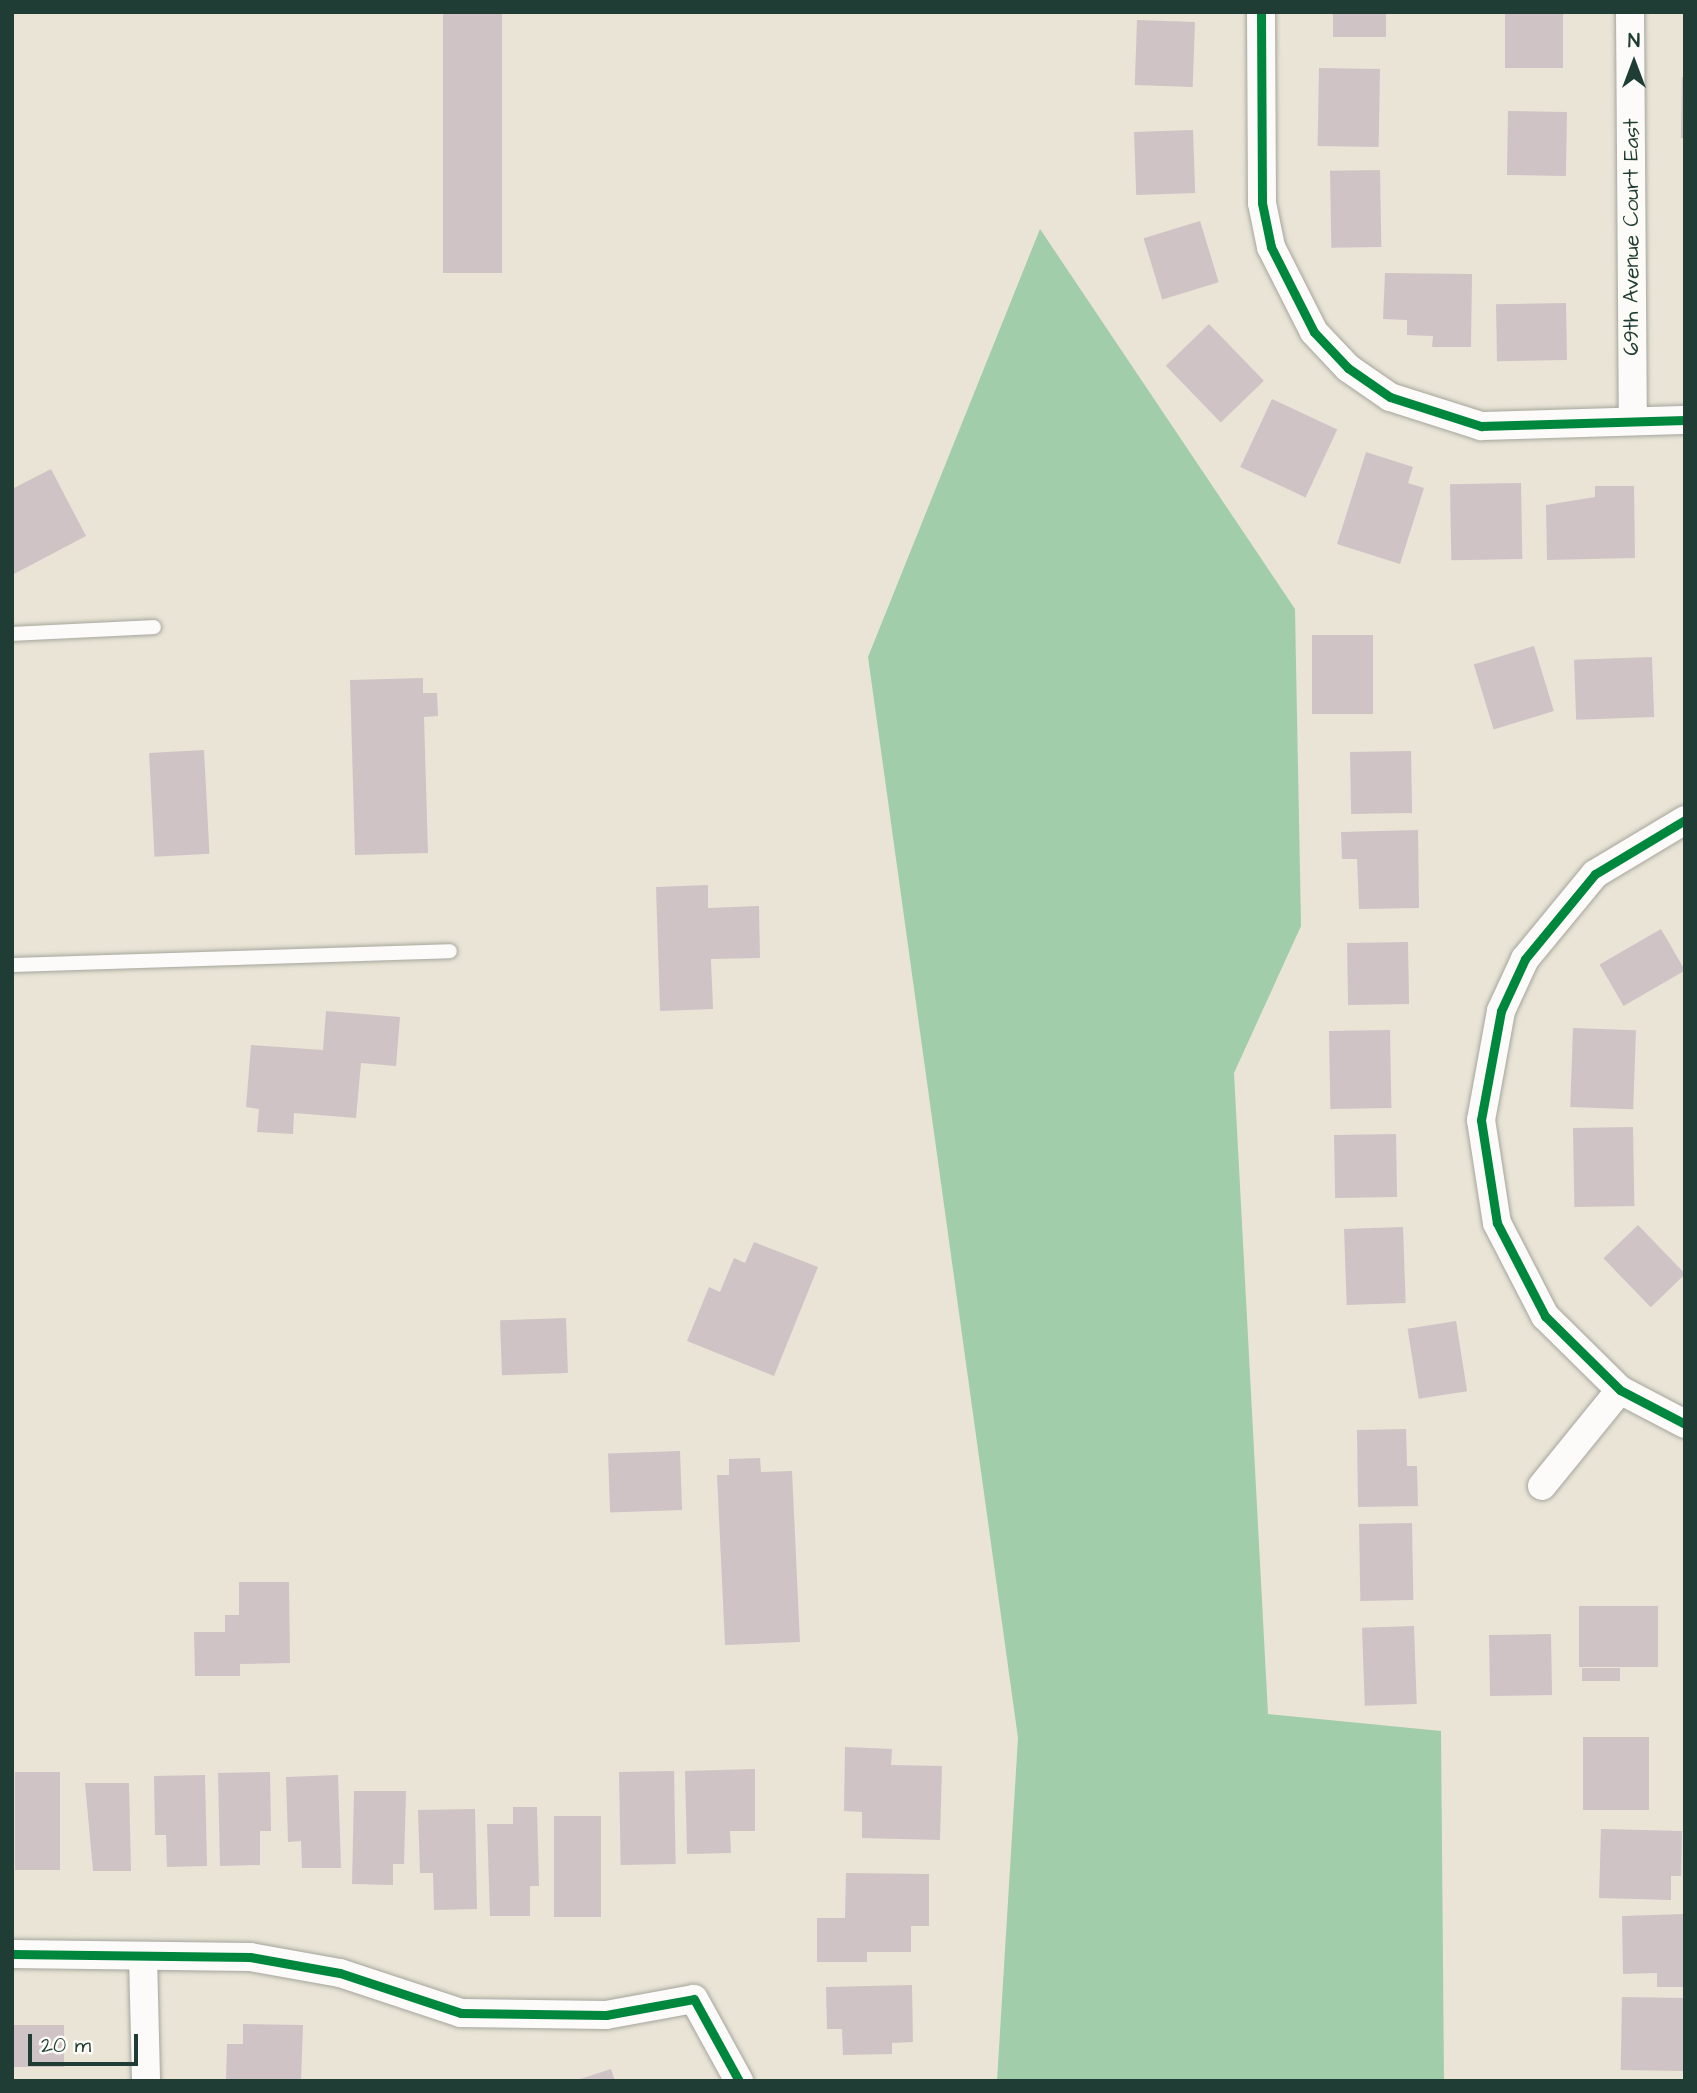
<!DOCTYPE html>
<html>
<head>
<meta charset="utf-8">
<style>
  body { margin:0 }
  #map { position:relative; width:1697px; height:2093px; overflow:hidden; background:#e9e4d6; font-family:"Architects Daughter",sans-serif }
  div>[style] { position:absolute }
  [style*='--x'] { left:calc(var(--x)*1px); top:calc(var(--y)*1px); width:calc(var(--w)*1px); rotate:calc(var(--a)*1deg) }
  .forest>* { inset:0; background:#a2cdaa }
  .building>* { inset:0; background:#d0c3c6; transform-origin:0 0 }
  .roads { filter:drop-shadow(0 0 2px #a5a69d) drop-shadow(0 0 2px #a5a69d) }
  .lane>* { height:14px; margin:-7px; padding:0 7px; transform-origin:7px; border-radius:7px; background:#fcfbf9 }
  .street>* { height:28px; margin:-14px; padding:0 14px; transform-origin:14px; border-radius:14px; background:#fcfbf9 }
  .cycleway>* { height:9px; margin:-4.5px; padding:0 4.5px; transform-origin:4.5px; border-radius:4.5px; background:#00873e }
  span { translate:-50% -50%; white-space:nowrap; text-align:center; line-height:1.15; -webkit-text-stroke:6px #fdfcf7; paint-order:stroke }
  .street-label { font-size:21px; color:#1f3d34 }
  .frame { position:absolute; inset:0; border:14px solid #1f3d34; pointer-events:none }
  .north { position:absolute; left:1599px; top:28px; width:70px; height:70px; -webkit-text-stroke:5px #fdfcf7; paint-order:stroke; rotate:0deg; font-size:19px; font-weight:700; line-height:28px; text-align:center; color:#1f3d34 }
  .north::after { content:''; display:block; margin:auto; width:24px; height:32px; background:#1f3d34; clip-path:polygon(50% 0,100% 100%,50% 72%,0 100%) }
  .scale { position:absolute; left:28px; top:2034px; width:110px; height:32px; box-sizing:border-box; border:4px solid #1f3d34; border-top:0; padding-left:9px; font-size:21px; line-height:24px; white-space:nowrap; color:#1f3d34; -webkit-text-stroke:5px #fdfcf7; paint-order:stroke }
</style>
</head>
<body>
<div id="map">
  <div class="forest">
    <div style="clip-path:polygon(1040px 229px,1295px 609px,1301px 926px,1234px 1073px,1268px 1714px,1441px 1731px,1444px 2081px,997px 2081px,1018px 1738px,868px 657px)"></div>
  </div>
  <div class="building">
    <div style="left:443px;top:12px;width:59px;height:261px"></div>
    <div style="left:1333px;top:12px;width:53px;height:25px"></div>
    <div style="left:1505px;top:12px;width:58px;height:56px"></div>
    <div style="left:1137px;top:20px;width:58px;height:65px;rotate:2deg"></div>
    <div style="left:1319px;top:68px;width:61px;height:78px;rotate:1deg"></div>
    <div style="clip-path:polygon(1682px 77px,1685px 77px,1685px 138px,1681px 138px)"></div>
    <div style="left:1508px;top:111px;width:59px;height:64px;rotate:1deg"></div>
    <div style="left:1193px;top:130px;width:63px;height:59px;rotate:88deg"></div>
    <div style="left:1380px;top:170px;width:77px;height:50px;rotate:89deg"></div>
    <div style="left:1200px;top:221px;width:64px;height:59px;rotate:73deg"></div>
    <div style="clip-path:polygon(1385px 273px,1472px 274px,1471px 347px,1432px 347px,1433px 336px,1407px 335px,1407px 320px,1383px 319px)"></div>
    <div style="left:1566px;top:303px;width:57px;height:70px;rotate:89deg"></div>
    <div style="left:1209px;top:324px;width:79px;height:60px;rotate:46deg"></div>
    <div style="left:1272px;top:399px;width:72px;height:75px;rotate:25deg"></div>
    <div style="clip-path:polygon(1366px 452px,1413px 467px,1408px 483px,1424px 488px,1400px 564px,1337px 544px)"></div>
    <div style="clip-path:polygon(51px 469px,86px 536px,12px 575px,12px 489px)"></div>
    <div style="left:1521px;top:483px;width:76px;height:71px;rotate:89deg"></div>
    <div style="clip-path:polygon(1595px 486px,1634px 486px,1635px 558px,1547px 560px,1546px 505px,1595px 497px)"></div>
    <div style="left:1312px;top:635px;width:61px;height:79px"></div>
    <div style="left:1534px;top:646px;width:68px;height:63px;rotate:73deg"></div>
    <div style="left:1652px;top:657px;width:60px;height:78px;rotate:88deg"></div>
    <div style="clip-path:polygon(423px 678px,423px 693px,437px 693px,438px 716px,424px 717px,428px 853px,355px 855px,350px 680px)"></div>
    <div style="left:204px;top:750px;width:104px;height:55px;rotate:87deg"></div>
    <div style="left:1411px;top:751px;width:62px;height:61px;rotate:89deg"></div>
    <div style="clip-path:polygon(1418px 830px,1419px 908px,1359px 909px,1357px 859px,1342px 859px,1341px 832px)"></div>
    <div style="clip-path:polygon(708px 885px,708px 908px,759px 906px,760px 958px,711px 959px,713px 1009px,660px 1011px,656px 887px)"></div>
    <div style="left:1661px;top:929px;width:48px;height:71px;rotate:60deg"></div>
    <div style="left:1408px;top:942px;width:62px;height:61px;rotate:89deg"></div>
    <div style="clip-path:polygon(326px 1011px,400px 1017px,396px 1066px,361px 1063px,356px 1118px,294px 1113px,293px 1134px,257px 1132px,259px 1109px,246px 1107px,251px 1045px,323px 1050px)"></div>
    <div style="left:1573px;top:1028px;width:63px;height:79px;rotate:2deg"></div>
    <div style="left:1390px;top:1030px;width:78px;height:61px;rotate:89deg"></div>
    <div style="left:1633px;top:1127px;width:79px;height:60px;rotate:89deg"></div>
    <div style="left:1396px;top:1134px;width:63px;height:62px;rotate:89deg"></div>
    <div style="left:1638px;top:1225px;width:68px;height:48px;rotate:46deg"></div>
    <div style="left:1403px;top:1227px;width:76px;height:59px;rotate:88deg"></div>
    <div style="clip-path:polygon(754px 1242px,818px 1267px,774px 1376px,687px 1341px,709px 1287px,720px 1292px,734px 1258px,745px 1263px)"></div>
    <div style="left:566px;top:1318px;width:55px;height:66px;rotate:88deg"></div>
    <div style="left:1456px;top:1321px;width:71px;height:49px;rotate:81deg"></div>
    <div style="clip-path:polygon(1406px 1429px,1407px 1466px,1417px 1466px,1418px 1506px,1358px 1507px,1357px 1430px)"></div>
    <div style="left:680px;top:1451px;width:59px;height:72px;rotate:88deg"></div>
    <div style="clip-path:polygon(760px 1458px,761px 1472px,792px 1471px,800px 1642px,725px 1645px,717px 1475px,729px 1475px,729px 1459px)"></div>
    <div style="left:1412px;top:1523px;width:77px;height:53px;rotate:89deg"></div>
    <div style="clip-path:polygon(239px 1582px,289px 1582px,290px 1663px,240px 1664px,240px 1676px,195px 1676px,194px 1632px,225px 1632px,225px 1615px,239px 1615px)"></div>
    <div style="left:1579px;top:1606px;width:79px;height:61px"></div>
    <div style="left:1414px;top:1626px;width:78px;height:52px;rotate:88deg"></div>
    <div style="left:1551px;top:1634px;width:61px;height:62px;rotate:89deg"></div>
    <div style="left:1620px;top:1668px;width:13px;height:38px;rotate:90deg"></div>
    <div style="left:1583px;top:1737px;width:66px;height:73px"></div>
    <div style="clip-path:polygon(845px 1747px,892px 1749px,891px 1765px,942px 1766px,940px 1840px,862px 1838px,862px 1812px,844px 1811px)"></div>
    <div style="clip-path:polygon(755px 1769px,755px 1831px,730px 1831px,731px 1853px,687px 1854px,685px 1771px)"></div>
    <div style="left:674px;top:1771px;width:93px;height:55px;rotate:89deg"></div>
    <div style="left:15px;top:1772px;width:45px;height:98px"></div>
    <div style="clip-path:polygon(270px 1772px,271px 1831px,260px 1831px,260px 1865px,220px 1866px,218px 1773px)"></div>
    <div style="clip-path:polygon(205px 1775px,207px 1866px,167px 1867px,166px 1835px,155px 1835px,154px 1776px)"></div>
    <div style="clip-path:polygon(338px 1775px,341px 1868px,302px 1868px,301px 1841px,288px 1842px,286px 1777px)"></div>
    <div style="clip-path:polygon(85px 1783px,129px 1783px,131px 1871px,93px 1871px)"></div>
    <div style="clip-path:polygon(354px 1791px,406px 1791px,404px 1864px,393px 1864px,393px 1885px,352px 1884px)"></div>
    <div style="clip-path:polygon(513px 1807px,537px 1807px,539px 1886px,530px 1886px,530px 1916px,490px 1916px,487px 1824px,513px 1824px)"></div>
    <div style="clip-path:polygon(475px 1809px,477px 1909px,434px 1910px,433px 1873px,420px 1873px,418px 1810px)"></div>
    <div style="left:554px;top:1816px;width:47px;height:101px"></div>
    <div style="clip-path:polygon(1601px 1829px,1682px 1831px,1681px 1876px,1671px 1876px,1671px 1900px,1599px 1898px)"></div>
    <div style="clip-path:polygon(846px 1873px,929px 1874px,929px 1926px,911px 1926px,911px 1952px,867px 1952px,867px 1962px,817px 1962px,817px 1918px,845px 1918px)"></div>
    <div style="clip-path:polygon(1685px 1914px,1685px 1987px,1657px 1987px,1657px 1973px,1623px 1974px,1622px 1916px)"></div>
    <div style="clip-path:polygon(912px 1985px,913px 2042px,892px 2043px,892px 2054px,843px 2055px,842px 2029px,827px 2029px,826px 1987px)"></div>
    <div style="left:1622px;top:1997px;width:63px;height:73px;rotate:1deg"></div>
    <div style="clip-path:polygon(243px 2024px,303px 2025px,301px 2081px,226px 2081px,227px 2044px,243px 2044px)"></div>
    <div style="left:12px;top:2025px;width:52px;height:42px"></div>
    <div style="clip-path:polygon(611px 2069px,615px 2081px,577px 2081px,577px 2080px)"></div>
  </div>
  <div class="roads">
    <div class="lane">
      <div style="--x:12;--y:634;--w:142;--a:-2.8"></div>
      <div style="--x:12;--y:965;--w:438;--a:-1.8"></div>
    </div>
    <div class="street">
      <div style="--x:1261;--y:12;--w:191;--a:89.7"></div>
      <div style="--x:1262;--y:203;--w:45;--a:78.4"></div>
      <div style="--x:1271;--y:247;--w:95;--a:63.2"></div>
      <div style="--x:1314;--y:332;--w:50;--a:46.6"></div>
      <div style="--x:1348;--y:368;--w:51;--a:34.6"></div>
      <div style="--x:1390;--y:397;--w:96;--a:17.7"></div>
      <div style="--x:1481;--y:426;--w:204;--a:-1.7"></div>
      <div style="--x:1630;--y:12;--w:407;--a:89.6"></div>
      <div style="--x:1685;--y:820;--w:105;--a:149"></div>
      <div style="--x:1595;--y:874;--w:110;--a:129.5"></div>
      <div style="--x:1525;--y:959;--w:57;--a:114.8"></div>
      <div style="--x:1501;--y:1011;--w:111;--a:100.4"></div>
      <div style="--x:1481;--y:1120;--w:104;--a:81.2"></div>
      <div style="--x:1497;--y:1223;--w:105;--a:62.7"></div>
      <div style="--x:1545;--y:1316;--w:105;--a:44.6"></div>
      <div style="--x:1620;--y:1390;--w:73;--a:27.6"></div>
      <div style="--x:1542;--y:1486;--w:124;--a:-50.9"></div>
      <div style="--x:12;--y:1954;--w:238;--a:0.7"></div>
      <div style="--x:250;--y:1957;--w:91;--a:10.1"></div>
      <div style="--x:340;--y:1973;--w:127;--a:18.3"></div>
      <div style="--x:461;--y:2013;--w:145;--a:0.8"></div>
      <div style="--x:606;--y:2015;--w:89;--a:-10.3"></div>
      <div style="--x:694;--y:1999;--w:94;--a:61.2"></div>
      <div style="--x:143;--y:1956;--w:125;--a:88.6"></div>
    </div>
  </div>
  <div class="cycleway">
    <div style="--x:1261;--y:12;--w:191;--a:89.7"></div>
    <div style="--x:1262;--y:203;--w:45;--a:78.4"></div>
    <div style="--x:1271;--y:247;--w:95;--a:63.2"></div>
    <div style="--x:1314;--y:332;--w:50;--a:46.6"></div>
    <div style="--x:1348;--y:368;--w:51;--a:34.6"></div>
    <div style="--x:1390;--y:397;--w:96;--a:17.7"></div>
    <div style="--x:1481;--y:426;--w:204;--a:-1.7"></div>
    <div style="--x:1685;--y:820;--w:105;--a:149"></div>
    <div style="--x:1595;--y:874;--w:110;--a:129.5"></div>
    <div style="--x:1525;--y:959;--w:57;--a:114.8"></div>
    <div style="--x:1501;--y:1011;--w:111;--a:100.4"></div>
    <div style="--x:1481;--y:1120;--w:104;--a:81.2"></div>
    <div style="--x:1497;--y:1223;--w:105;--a:62.7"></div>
    <div style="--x:1545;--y:1316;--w:105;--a:44.6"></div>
    <div style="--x:1620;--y:1390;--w:73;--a:27.6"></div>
    <div style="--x:12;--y:1954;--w:238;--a:0.7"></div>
    <div style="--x:250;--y:1957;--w:91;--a:10.1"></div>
    <div style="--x:340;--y:1973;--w:127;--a:18.3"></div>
    <div style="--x:461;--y:2013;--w:145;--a:0.8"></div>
    <div style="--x:606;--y:2015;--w:89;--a:-10.3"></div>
    <div style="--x:694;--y:1999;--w:94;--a:61.2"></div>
  </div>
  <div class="street-label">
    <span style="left:1632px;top:237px;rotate:-90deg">69th Avenue Court East</span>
  </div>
  <div class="frame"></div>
  <div class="north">N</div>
  <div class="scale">20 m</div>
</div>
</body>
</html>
